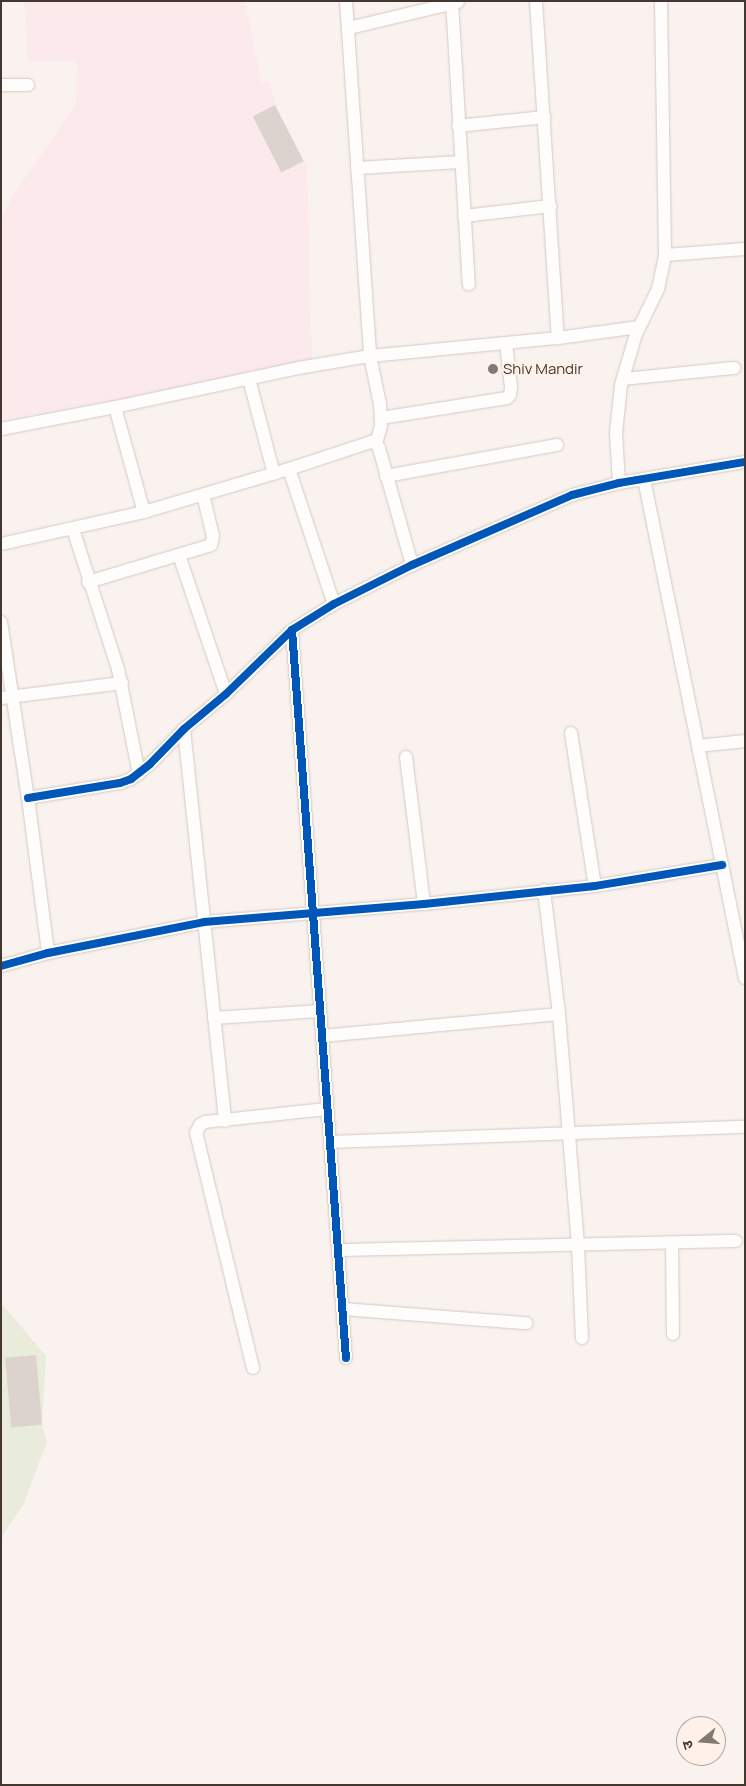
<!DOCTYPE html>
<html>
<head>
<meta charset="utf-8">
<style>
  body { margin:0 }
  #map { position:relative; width:746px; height:1786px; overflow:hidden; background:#f9f2ee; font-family:Manrope,"Noto Sans Devanagari",sans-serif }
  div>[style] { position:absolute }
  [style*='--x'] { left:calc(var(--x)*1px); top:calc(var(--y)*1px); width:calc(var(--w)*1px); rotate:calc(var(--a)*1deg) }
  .education>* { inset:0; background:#fbe9ec }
  .green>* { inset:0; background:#e9ecdb }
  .building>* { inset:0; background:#dcd3ce; transform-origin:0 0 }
  .roads { filter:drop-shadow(0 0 1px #d2cac4) drop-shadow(0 0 1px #d2cac4) }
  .street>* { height:12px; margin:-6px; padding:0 6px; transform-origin:6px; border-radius:6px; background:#fefdfc }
  .cycleway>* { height:8px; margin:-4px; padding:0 4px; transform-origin:4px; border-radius:4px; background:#0057b8 }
  .dots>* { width:14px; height:14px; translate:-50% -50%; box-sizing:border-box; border:2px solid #fef1e9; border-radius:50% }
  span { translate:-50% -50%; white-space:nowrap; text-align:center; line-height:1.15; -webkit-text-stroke:4px #fef1e9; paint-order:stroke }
  .poi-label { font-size:15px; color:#43372f }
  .left { translate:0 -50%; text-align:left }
  .frame { position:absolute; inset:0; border:2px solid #43372f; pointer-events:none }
  .north { position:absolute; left:676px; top:1716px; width:50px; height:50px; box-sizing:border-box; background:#fef1e9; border:1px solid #b3a79f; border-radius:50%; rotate:253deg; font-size:14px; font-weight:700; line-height:20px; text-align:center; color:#43372f }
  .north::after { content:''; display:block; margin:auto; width:18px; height:22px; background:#837872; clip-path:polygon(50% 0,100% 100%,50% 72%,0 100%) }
</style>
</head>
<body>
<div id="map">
  <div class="education">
    <div style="clip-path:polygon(24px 1px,245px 1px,261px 82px,270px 82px,275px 105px,307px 166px,312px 362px,260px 375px,1px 420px,1px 220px,12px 197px,76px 104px,77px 61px,28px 62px)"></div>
  </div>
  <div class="green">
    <div style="clip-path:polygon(1px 1303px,46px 1356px,42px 1425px,47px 1442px,23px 1505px,1px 1538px)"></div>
  </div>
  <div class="building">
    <div style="left:275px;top:105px;width:63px;height:25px;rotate:63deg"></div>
    <div style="left:36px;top:1355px;width:70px;height:31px;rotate:85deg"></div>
  </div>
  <div class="roads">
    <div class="street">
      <div style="--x:346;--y:1;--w:356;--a:86.1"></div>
      <div style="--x:370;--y:356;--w:49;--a:78.2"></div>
      <div style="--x:380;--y:404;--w:22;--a:87"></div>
      <div style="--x:381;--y:426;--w:18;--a:106"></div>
      <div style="--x:452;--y:1;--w:284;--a:86.6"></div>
      <div style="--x:536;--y:1;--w:338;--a:86.3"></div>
      <div style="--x:349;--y:28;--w:112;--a:-13.4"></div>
      <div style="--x:1;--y:85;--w:27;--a:0"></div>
      <div style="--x:458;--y:126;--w:87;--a:-5.9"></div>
      <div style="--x:357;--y:168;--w:104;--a:-3.3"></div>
      <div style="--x:464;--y:216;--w:87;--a:-6.6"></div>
      <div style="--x:665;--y:255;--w:80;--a:-4.3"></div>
      <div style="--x:249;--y:379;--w:98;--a:75.3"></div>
      <div style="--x:623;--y:379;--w:112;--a:-5.7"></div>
      <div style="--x:115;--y:407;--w:109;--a:74.6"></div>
      <div style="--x:381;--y:418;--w:128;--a:-9"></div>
      <div style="--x:507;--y:398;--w:4;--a:-45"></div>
      <div style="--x:510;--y:395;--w:8;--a:-83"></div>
      <div style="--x:511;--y:387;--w:44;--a:-96.5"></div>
      <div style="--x:1;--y:429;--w:116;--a:-10.9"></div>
      <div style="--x:115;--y:407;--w:187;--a:-12"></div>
      <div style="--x:298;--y:368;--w:73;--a:-9.5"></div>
      <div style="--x:370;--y:356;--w:189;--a:-5.5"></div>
      <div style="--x:558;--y:338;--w:82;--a:-7.7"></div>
      <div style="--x:376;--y:443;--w:6;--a:59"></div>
      <div style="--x:379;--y:448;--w:122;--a:74.2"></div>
      <div style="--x:289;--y:469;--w:142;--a:71.6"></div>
      <div style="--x:386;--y:476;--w:174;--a:-10.3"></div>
      <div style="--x:644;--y:479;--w:509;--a:78.56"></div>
      <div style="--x:619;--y:483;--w:50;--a:-93.4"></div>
      <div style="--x:616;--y:433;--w:48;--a:-84.1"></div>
      <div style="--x:621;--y:385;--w:53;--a:-73.6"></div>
      <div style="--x:636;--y:334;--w:50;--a:-63.9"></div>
      <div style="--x:658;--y:289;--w:35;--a:-78"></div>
      <div style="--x:665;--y:255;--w:254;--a:-90.9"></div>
      <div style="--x:73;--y:529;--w:147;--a:72.2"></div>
      <div style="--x:118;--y:669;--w:107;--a:78.7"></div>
      <div style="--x:1;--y:544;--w:147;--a:-12.6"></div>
      <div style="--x:144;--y:512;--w:151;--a:-16.5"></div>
      <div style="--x:289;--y:469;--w:86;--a:-18.2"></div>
      <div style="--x:371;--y:442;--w:5;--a:11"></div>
      <div style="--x:179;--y:555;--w:147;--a:71.3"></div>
      <div style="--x:88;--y:582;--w:128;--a:-16.7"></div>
      <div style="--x:211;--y:545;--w:9;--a:-77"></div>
      <div style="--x:213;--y:536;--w:42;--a:-103.7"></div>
      <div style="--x:1;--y:622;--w:178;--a:81.3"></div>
      <div style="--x:28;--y:798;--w:156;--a:82.6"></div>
      <div style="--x:292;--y:630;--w:730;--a:85.76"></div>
      <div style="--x:1;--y:698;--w:122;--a:-7.1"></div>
      <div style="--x:184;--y:729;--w:394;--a:84"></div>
      <div style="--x:571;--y:733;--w:155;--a:81.1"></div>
      <div style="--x:698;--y:746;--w:47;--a:-6.1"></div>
      <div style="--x:406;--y:757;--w:148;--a:83"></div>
      <div style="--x:28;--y:798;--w:93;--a:-9.3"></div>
      <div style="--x:120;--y:783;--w:12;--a:-20"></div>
      <div style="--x:131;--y:779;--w:24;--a:-38"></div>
      <div style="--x:150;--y:764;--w:49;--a:-45.8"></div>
      <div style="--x:184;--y:729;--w:55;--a:-39.8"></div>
      <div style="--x:226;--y:694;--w:92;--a:-44.1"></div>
      <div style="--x:292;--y:630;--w:49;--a:-31.8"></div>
      <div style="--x:334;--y:604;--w:87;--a:-26.6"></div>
      <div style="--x:412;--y:565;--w:175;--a:-23.6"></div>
      <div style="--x:572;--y:495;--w:49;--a:-14.3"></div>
      <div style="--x:619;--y:483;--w:128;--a:-9.5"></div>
      <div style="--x:544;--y:890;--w:125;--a:83.1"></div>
      <div style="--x:559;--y:1014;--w:233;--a:85.3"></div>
      <div style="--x:578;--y:1246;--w:92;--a:87.5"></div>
      <div style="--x:1;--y:966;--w:49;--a:-15.5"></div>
      <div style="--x:48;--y:953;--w:159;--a:-11.2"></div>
      <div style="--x:204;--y:922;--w:221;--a:-4.7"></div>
      <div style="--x:424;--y:904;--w:172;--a:-6"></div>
      <div style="--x:595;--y:886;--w:129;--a:-9.4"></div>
      <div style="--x:214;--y:1018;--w:106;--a:-3.8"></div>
      <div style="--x:322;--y:1036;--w:238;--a:-5.3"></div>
      <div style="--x:330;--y:1142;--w:415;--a:-2.1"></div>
      <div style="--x:672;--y:1243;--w:91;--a:89.4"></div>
      <div style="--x:338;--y:1250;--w:398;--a:-1.3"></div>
      <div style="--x:342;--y:1309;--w:185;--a:4.4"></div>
      <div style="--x:253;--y:1368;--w:242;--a:-103.6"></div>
      <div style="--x:196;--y:1133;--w:9;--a:-63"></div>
      <div style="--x:200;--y:1125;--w:6;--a:-31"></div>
      <div style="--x:205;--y:1122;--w:123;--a:-6.1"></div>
    </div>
  </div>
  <div class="cycleway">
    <div style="--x:292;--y:630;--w:730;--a:85.76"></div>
    <div style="--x:28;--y:798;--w:93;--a:-9.3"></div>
    <div style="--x:120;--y:783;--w:12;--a:-20"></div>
    <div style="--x:131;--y:779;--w:24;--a:-38"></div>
    <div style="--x:150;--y:764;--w:49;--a:-45.8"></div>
    <div style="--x:184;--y:729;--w:55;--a:-39.8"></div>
    <div style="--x:226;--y:694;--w:92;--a:-44.1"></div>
    <div style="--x:292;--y:630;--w:49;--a:-31.8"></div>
    <div style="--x:334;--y:604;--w:87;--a:-26.6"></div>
    <div style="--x:412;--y:565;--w:175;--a:-23.6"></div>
    <div style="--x:572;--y:495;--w:49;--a:-14.3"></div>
    <div style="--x:619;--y:483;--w:128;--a:-9.5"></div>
    <div style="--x:1;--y:966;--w:49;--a:-15.5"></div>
    <div style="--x:48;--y:953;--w:159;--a:-11.2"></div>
    <div style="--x:204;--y:922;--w:221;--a:-4.7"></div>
    <div style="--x:424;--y:904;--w:172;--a:-6"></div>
    <div style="--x:595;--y:886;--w:129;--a:-9.4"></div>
  </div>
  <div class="dots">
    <div style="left:493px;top:369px;background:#837872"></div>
  </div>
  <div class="poi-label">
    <span class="left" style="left:503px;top:369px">Shiv Mandir</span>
  </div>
  <div class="frame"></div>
  <div class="north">उ</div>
</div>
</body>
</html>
